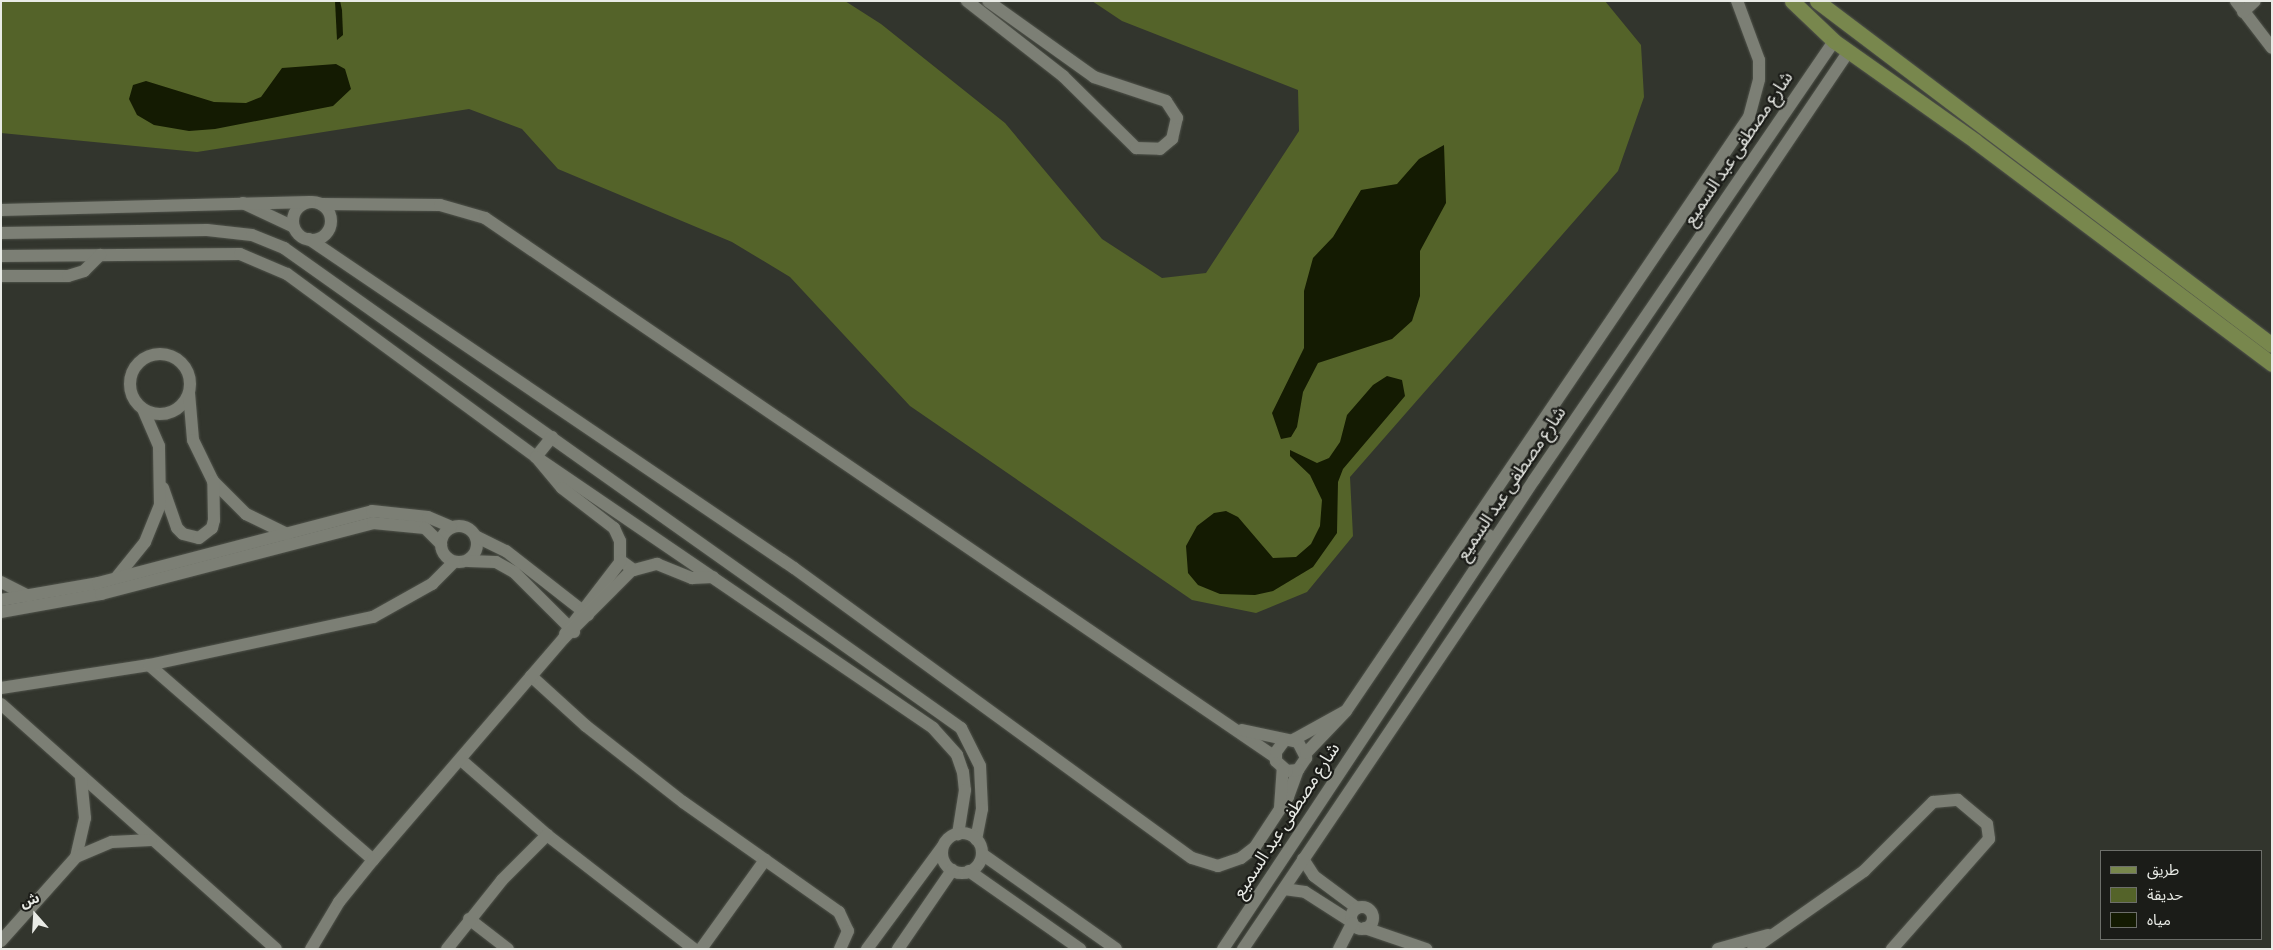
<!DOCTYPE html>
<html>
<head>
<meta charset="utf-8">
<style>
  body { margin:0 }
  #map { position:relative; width:2273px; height:950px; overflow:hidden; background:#32352d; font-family:"Sofia Sans Condensed","Noto Sans Arabic",sans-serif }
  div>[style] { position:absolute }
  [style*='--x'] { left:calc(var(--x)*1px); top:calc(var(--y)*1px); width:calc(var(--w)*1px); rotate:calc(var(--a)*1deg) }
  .green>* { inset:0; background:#546329 }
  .water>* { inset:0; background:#141b02 }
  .roads { filter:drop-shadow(0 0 1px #50534b) drop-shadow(0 0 1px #50534b) }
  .minor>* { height:12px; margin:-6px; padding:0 6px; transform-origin:6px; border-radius:6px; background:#7c7f75 }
  .minor>.ring { margin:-6px; padding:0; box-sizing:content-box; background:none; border:12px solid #7c7f75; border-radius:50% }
  .major>* { height:15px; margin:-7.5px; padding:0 7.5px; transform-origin:7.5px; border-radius:7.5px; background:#78874d }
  span { translate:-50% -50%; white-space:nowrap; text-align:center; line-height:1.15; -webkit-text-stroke:4.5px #1b1c18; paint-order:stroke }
  .street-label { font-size:18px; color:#e9ebe6 }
  .frame { position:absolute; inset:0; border:2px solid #e9ebe6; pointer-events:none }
  .legend { position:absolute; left:2100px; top:850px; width:162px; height:90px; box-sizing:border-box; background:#1b1c18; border:1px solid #6d6f6a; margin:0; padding:6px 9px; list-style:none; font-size:15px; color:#e9ebe6 }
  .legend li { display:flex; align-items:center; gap:10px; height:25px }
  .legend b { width:25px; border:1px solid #6d6f6a }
  .north { position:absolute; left:10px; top:890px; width:50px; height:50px; -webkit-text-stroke:4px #1b1c18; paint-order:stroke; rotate:341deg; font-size:14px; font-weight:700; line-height:20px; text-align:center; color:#e9ebe6 }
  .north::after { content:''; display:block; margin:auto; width:18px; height:22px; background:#e9ebe6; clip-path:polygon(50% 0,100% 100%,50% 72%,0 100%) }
</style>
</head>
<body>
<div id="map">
  <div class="green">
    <div style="clip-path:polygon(1px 1px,845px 1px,881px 24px,1005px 123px,1102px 239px,1162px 278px,1206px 273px,1299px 131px,1298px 90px,1122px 21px,1092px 1px,1605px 1px,1641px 45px,1644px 97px,1618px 171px,1350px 477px,1353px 536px,1307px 592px,1256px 613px,1192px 600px,910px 406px,790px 277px,732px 242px,558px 169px,522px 129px,469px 109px,197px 152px,1px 133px)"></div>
  </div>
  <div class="water">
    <div style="clip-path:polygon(335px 1px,340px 1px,342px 10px,343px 35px,337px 40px)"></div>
    <div style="clip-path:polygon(336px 64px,345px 69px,351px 89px,333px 106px,215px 129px,189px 131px,154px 125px,137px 115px,129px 99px,133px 85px,146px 81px,214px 102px,246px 103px,261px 97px,282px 68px)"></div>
    <div style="clip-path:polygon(1444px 145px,1446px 203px,1420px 251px,1420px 296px,1412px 321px,1392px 339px,1318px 363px,1303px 392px,1297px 427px,1291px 437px,1281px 439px,1272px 413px,1304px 348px,1304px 291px,1313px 258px,1333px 237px,1361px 190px,1397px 184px,1419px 159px)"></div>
    <div style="clip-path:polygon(1387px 376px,1402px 380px,1405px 396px,1343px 469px,1338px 482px,1337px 533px,1313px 567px,1273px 591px,1255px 595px,1220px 594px,1198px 585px,1188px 573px,1186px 546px,1197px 526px,1214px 513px,1226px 511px,1238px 517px,1273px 558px,1296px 557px,1311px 544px,1320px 526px,1322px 500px,1310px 475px,1290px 456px,1290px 450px,1317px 463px,1329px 458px,1340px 442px,1347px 415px,1373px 385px)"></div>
  </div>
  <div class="roads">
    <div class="minor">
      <div style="--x:967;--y:1;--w:122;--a:38"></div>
      <div style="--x:1063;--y:76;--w:103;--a:44.6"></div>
      <div style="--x:1136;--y:148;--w:24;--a:2"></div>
      <div style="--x:1160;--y:149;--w:16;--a:-40"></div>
      <div style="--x:1172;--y:139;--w:22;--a:-77"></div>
      <div style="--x:1177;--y:118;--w:20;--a:-123"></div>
      <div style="--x:1166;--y:101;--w:76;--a:-161.6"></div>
      <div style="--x:1094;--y:77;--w:130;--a:-144.4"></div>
      <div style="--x:2236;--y:1;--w:59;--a:52.5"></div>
      <div style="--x:2243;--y:12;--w:16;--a:-43"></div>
      <div class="ring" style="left:293px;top:202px;width:26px;height:26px"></div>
      <div style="--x:243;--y:203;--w:56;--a:25.2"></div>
      <div style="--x:321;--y:204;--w:119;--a:0.5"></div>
      <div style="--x:440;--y:205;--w:47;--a:16.1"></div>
      <div style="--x:485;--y:218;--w:956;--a:34.3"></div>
      <div style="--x:1;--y:210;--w:309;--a:-1.5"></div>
      <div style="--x:1;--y:233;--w:206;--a:-0.8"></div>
      <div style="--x:207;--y:230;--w:45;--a:6.3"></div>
      <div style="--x:252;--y:235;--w:35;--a:22"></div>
      <div style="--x:284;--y:248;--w:830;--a:35.34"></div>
      <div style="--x:961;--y:728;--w:42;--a:63.4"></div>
      <div style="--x:980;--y:766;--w:43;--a:87.3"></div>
      <div style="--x:982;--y:809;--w:31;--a:101"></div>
      <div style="--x:309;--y:239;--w:586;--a:34.15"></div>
      <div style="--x:794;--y:568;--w:492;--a:36.1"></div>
      <div style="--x:1192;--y:858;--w:27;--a:17"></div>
      <div style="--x:1218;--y:866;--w:24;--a:-19"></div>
      <div style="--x:1241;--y:858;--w:18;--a:-38"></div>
      <div style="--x:1255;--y:847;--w:60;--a:-56.6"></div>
      <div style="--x:1288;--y:797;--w:29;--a:-70"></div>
      <div style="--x:1;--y:256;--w:239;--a:-0.5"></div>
      <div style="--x:240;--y:254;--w:51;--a:23.1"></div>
      <div style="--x:287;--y:274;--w:309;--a:36.3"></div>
      <div style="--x:536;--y:457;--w:481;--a:34.3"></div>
      <div style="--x:933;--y:728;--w:36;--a:48"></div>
      <div style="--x:957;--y:755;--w:18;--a:71"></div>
      <div style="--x:963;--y:772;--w:18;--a:84"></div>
      <div style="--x:965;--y:790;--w:45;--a:99"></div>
      <div style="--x:1;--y:276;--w:67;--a:0"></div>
      <div style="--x:68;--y:276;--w:17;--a:-17"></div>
      <div style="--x:84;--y:271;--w:23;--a:-45"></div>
      <div class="ring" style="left:130px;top:354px;width:48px;height:48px"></div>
      <div style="--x:189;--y:393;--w:47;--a:85.1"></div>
      <div style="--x:193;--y:440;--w:46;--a:64"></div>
      <div style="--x:213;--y:481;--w:47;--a:45"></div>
      <div style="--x:246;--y:514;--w:46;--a:26"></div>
      <div style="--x:552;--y:437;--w:26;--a:129"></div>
      <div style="--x:536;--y:457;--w:40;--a:50"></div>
      <div style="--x:562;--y:488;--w:66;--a:37.6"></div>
      <div style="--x:614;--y:528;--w:14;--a:65"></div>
      <div style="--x:620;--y:541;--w:19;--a:90"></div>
      <div style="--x:620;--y:560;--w:17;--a:36"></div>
      <div style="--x:634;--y:570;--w:24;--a:-15"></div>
      <div style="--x:657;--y:564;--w:38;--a:22"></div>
      <div style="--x:692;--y:578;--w:21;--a:-3"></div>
      <div style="--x:163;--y:488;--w:42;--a:70.7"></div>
      <div style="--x:177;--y:528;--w:8;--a:45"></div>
      <div style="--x:183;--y:534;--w:16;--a:14"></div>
      <div style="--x:199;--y:538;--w:16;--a:-38"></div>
      <div style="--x:212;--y:528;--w:8;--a:-76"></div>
      <div style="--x:214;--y:520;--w:39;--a:-91"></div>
      <div style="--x:1474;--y:525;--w:24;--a:35"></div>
      <div class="ring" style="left:441px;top:526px;width:24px;height:24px"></div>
      <div style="--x:477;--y:537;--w:32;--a:26"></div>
      <div style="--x:506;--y:551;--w:104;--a:38"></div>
      <div style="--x:468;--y:561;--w:28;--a:2"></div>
      <div style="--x:496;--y:562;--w:21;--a:29"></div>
      <div style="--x:514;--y:572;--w:85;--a:45"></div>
      <div style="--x:116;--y:578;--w:46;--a:-51.1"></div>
      <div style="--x:145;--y:542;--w:40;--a:-68"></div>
      <div style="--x:160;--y:505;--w:59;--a:-91"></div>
      <div style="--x:159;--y:446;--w:40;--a:-113.4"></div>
      <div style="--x:1;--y:582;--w:31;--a:27"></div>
      <div style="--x:1;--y:600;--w:98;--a:-9.9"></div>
      <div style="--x:98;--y:583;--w:283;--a:-14.7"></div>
      <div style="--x:372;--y:511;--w:56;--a:6.1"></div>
      <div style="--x:428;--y:517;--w:25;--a:23"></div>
      <div style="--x:1;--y:612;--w:102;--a:-10.2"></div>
      <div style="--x:101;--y:594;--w:281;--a:-14.6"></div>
      <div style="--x:373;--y:523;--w:52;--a:5.5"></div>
      <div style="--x:425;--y:528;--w:23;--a:45"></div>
      <div style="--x:565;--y:634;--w:92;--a:-52.5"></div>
      <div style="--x:149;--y:665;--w:297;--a:41"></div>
      <div style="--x:531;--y:676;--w:74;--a:42.3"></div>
      <div style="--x:586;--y:726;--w:123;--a:38.1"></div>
      <div style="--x:683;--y:802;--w:191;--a:35.2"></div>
      <div style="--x:839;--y:912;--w:21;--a:65"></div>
      <div style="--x:848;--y:931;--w:20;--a:114"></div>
      <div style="--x:1;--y:688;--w:150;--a:-8.8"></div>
      <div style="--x:149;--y:665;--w:229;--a:-12.1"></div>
      <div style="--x:373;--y:617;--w:68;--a:-29.2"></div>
      <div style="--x:432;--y:584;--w:31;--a:-45"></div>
      <div style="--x:1;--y:704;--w:368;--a:41.7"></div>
      <div style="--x:1242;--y:730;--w:57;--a:12.1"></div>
      <div style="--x:1298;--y:742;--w:18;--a:63"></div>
      <div style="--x:1306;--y:758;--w:14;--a:124"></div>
      <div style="--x:1298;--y:770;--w:11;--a:175"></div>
      <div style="--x:1287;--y:771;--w:15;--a:-138"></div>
      <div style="--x:1276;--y:761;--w:9;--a:-90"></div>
      <div style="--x:1276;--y:752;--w:14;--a:-54"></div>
      <div style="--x:1293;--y:740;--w:58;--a:-28.8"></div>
      <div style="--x:1306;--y:753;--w:58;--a:-46.4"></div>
      <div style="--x:1346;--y:711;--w:718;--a:-55.85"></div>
      <div style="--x:1749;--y:117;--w:39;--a:-75"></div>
      <div style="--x:1759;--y:79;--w:19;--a:-90"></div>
      <div style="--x:1759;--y:60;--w:63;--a:-110.4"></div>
      <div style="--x:461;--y:760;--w:114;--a:41.1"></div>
      <div style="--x:547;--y:835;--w:186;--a:37.8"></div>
      <div style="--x:1280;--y:808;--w:39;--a:-86"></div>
      <div class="ring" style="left:942px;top:833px;width:28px;height:28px"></div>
      <div style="--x:982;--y:854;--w:164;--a:35.3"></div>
      <div style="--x:76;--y:857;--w:40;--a:-77"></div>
      <div style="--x:85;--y:818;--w:40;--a:-95.7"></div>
      <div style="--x:1303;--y:859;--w:20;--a:57"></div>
      <div style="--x:1314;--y:876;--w:54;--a:36.7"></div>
      <div style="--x:969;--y:871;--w:136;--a:35.1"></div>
      <div style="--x:1284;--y:889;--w:21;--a:8"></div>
      <div style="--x:1305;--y:892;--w:56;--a:32.6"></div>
      <div class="ring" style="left:1351px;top:907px;width:10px;height:10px"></div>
      <div style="--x:469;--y:919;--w:49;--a:37.6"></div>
      <div style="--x:1365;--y:928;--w:65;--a:19"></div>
      <div style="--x:1;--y:941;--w:113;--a:-48.2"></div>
      <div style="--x:76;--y:857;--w:39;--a:-23"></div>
      <div style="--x:112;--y:842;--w:39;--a:-3"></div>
      <div style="--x:311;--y:949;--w:55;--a:-59.2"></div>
      <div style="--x:339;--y:902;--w:54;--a:-51"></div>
      <div style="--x:373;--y:860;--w:293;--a:-49.3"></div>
      <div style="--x:564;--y:638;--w:96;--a:-45"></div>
      <div style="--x:447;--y:949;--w:88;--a:-51.4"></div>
      <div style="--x:502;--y:880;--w:64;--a:-45"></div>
      <div style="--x:701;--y:949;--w:110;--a:-54.3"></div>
      <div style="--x:867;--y:949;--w:128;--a:-53.6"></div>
      <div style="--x:898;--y:949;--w:96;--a:-55.6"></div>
      <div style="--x:1223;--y:949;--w:563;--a:-56.45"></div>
      <div style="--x:1534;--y:480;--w:532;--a:-55.65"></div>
      <div style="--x:1243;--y:949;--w:1083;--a:-55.99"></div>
      <div style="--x:1339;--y:949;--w:29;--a:-63"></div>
      <div style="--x:1718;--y:949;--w:52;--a:-15.6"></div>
      <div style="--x:1753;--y:949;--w:136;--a:-35.1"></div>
      <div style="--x:1864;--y:871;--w:98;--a:-45"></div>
      <div style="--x:1933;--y:802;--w:25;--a:-5"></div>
      <div style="--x:1958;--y:800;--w:38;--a:40"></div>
      <div style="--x:1987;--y:824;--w:15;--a:82"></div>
      <div style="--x:1989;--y:839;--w:147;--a:131.4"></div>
    </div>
    <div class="major">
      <div style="--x:1792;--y:1;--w:58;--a:43.6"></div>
      <div style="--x:1834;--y:41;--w:173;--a:35.3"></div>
      <div style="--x:1975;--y:141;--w:371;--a:36.9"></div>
      <div style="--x:1817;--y:1;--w:570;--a:37.09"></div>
    </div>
  </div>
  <div class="street-label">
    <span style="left:1739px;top:149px;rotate:-56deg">شارع مصطفى عبد السميع</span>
    <span style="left:1512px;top:484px;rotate:-56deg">شارع مصطفى عبد السميع</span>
    <span style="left:1287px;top:821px;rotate:-57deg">شارع مصطفى عبد السميع</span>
  </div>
  <div class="frame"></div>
  <ul class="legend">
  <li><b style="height:6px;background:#78874d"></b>طريق</li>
  <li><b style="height:14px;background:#546329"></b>حديقة</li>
  <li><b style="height:14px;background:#141b02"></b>مياه</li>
  </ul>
  <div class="north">ش</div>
</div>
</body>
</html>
